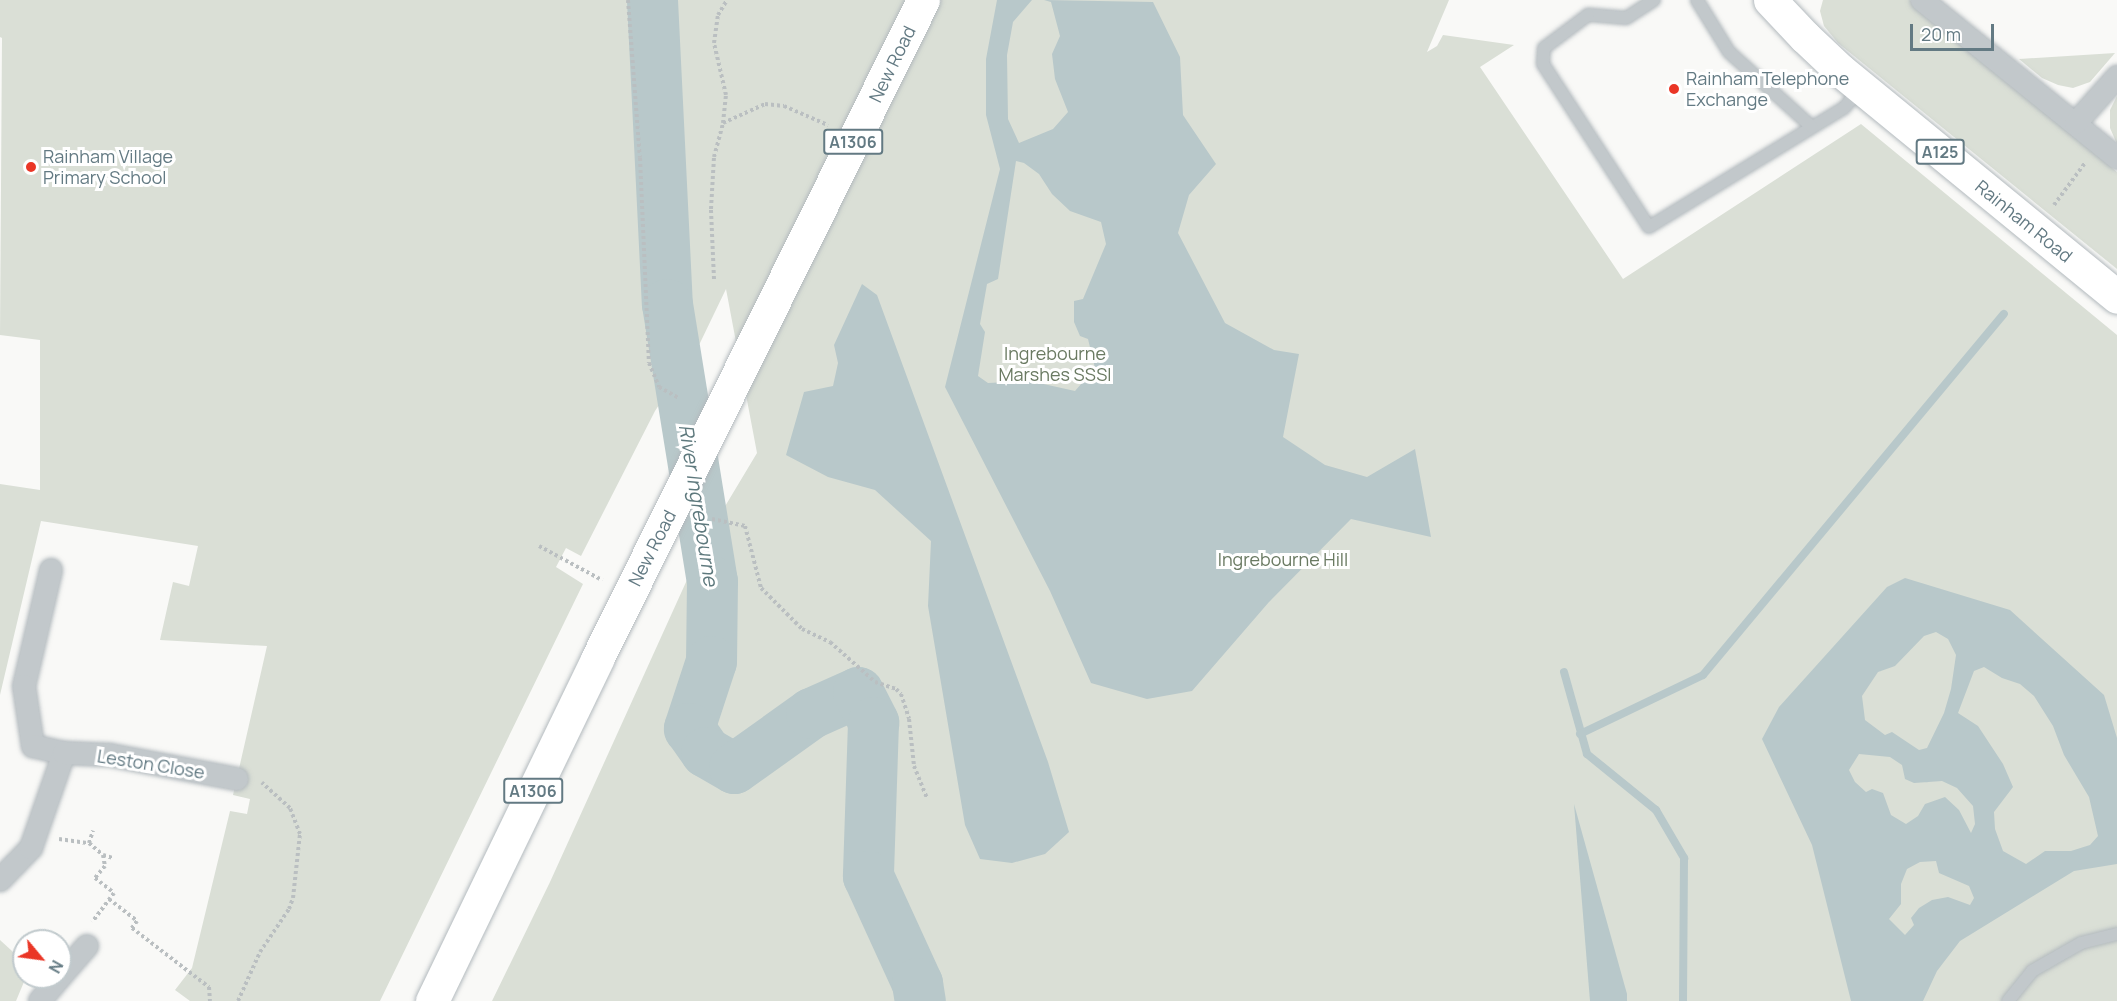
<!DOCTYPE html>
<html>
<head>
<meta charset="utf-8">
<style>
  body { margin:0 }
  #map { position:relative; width:2117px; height:1001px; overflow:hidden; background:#f9f9f7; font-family:Manrope,sans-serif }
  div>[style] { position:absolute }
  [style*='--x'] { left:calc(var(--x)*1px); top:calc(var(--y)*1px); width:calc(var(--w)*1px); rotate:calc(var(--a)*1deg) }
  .green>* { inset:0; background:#dadfd6 }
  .water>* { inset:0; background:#b8c8ca }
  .stream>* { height:8px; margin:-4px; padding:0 4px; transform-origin:4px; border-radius:4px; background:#b8c8ca }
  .river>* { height:51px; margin:-25.5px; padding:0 25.5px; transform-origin:25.5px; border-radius:25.5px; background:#b8c8ca }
  .path>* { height:4px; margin-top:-2px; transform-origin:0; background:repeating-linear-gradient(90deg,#babfc1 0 3px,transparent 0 6px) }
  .roads { filter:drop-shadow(0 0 2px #b3babe) drop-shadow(0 0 2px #b3babe) }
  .lane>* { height:12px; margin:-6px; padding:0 6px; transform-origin:6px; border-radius:6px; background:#c2c8cb }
  .street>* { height:22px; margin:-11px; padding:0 11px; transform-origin:11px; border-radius:11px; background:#c2c8cb }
  .primary>* { height:33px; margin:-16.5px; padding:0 16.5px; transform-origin:16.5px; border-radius:16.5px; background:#fff }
  .dots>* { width:16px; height:16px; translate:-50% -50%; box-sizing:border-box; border:3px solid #fff; border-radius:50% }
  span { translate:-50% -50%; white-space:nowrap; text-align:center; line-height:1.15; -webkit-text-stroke:6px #fff; paint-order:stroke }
  .shield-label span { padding:2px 4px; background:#fff; border:2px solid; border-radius:4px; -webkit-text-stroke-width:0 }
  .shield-label { font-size:16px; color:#637a83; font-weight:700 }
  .street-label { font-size:18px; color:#637a83 }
  .poi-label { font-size:18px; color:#637a83 }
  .left { translate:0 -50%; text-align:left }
  .park-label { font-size:18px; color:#6a7a62 }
  .water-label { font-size:20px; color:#5e797d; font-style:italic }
  .north { position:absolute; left:12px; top:929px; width:60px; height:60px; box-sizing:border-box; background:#fff; border:2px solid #c1cacd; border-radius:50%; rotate:119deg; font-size:16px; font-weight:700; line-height:24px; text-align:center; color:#637a83 }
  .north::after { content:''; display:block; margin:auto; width:21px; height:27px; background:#ea3626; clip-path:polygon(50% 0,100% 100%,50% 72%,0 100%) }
  .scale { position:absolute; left:1910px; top:24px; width:84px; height:27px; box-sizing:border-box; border:3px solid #637a83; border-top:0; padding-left:8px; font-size:18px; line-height:21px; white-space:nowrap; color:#637a83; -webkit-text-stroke:4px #fff; paint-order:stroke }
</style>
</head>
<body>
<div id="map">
  <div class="green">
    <div style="clip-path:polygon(0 0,1449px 0,1427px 52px,1437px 46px,1443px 35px,1514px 45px,1480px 67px,1623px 279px,1861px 124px,2117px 335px,2117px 1001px,492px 1001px,550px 882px,706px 538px,757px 453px,726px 289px,700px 343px,655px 411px,581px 556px,566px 548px,556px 567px,583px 584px,380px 1001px,190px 1001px,175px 990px,192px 968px,230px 811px,247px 814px,250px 799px,233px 795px,267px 646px,160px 640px,173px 582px,189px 586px,198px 546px,41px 521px,0 695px,0 484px,40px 490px,40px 340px,0 335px,2px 38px,0 37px)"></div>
    <div style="clip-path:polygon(1823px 0,1910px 0,2117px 172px,2117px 269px,1838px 43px,1824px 26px,1820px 11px)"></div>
    <div style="clip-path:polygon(2115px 53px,2090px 82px,2073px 88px,2058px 85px,2042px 78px,2019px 59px)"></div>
    <div style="clip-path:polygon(2117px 96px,2117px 144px,2110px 128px,2110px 110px)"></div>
    <div style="clip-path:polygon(0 940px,24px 962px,26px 977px,16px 1001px,0 1001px)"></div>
  </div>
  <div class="water">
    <div style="clip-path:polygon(evenodd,997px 0,1032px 0,1013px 22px,1007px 55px,1008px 119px,1019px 143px,1053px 129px,1068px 112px,1055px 79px,1052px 54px,1060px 36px,1051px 2px,1044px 0,1153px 2px,1180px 57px,1183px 115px,1216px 164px,1189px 195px,1178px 233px,1225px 323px,1274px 350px,1299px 354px,1283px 437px,1325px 465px,1367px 477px,1415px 449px,1431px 537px,1351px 519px,1269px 602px,1192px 691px,1147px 699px,1091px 683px,1050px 591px,945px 387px,1000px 169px,986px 115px,986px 59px,997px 0,1016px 161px,1024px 163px,1039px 174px,1052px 194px,1070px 211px,1101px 222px,1106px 244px,1083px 299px,1074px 301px,1074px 322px,1080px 336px,1088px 339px,1095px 368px,1075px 391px,1030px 381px,988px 383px,978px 376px,985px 332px,980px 324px,987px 284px,998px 279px,1016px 161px)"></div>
    <div style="clip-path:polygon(862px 284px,877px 295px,1048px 762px,1069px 832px,1045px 854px,1012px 863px,980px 859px,965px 825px,928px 606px,931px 541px,875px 490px,828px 477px,786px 455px,804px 392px,833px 386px,838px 363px,834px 345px)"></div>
    <div style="clip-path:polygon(evenodd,1905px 578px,2010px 610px,2104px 695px,2117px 738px,2117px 864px,2074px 871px,1960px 941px,1937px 971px,1923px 1001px,1851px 1001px,1812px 845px,1762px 739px,1779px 707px,1887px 587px,1905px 578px,1936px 632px,1948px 639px,1956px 655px,1951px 689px,1944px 713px,1927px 748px,1919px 750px,1892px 732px,1885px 735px,1865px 720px,1862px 696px,1878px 672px,1895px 666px,1924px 636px,1936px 632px,1905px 578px,1984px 667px,2002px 678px,2020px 684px,2034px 696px,2053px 726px,2064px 755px,2089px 797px,2098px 836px,2090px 845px,2071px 851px,2045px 851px,2026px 864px,2003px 851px,1995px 829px,1994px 812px,2013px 787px,2003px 764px,1978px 726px,1958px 713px,1974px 671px,1984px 667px,1905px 578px,1859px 754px,1890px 757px,1902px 765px,1905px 779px,1914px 783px,1942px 781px,1957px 788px,1973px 806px,1975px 824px,1971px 833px,1959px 810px,1945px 797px,1925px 804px,1918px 816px,1906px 824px,1891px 815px,1883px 793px,1872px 789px,1866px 792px,1855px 782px,1849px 770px,1859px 754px,1905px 578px,1936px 861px,1939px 873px,1969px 886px,1974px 898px,1970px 905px,1948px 897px,1932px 900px,1919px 908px,1911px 918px,1914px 925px,1905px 935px,1889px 919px,1901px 904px,1901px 884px,1907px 869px,1920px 862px,1936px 861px)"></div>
    <div style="clip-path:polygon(1574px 804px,1627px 994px,1627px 1001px,1590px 1001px)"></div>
  </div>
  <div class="stream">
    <div style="--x:1564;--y:672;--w:85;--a:74.3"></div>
    <div style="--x:1587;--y:754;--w:89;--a:39.1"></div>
    <div style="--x:1656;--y:810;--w:56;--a:59.7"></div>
    <div style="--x:1684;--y:858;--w:143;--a:90.4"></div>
    <div style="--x:1580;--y:734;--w:136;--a:-25.6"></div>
    <div style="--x:1703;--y:675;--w:470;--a:-50.2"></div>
  </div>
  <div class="river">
    <div style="--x:652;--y:0;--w:304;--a:87.2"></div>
    <div style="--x:667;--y:304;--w:281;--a:80.8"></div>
    <div style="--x:712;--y:581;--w:80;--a:90.7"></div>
    <div style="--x:711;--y:661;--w:71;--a:108.2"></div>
    <div style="--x:689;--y:728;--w:29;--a:55"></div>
    <div style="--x:706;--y:752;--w:32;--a:30"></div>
    <div style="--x:734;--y:768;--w:95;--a:-35.5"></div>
    <div style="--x:811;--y:713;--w:51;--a:-24.1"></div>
    <div style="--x:858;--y:692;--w:34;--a:63"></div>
    <div style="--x:873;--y:722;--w:154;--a:91.9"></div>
    <div style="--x:868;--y:876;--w:118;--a:65.4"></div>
    <div style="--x:917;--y:983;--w:18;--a:81"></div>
  </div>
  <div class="path">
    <div style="--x:628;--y:0;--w:158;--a:85.7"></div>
    <div style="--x:640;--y:158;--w:205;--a:87.5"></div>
    <div style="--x:649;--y:363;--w:26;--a:67"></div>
    <div style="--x:659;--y:387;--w:23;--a:29"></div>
    <div style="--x:723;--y:123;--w:46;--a:-24.3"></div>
    <div style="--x:765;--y:104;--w:19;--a:6"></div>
    <div style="--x:784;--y:106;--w:48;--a:23.4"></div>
    <div style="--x:2054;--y:205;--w:52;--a:-53.6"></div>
    <div style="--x:714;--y:279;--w:70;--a:-92.5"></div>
    <div style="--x:711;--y:209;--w:52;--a:-86.7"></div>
    <div style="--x:714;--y:157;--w:35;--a:-75"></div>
    <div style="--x:723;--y:123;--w:28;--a:-84"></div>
    <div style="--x:726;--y:95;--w:53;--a:-103"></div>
    <div style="--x:714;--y:43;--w:28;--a:-82"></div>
    <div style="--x:718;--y:15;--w:17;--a:-59"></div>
    <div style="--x:712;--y:519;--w:34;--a:12"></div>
    <div style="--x:745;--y:526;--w:64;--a:75.5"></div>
    <div style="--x:761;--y:588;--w:58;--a:45"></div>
    <div style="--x:802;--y:629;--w:31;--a:25"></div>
    <div style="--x:830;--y:642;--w:60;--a:41.6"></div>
    <div style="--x:875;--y:682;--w:22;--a:18"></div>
    <div style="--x:896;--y:689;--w:7;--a:45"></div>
    <div style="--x:901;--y:694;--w:26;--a:72"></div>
    <div style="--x:909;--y:719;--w:47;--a:83.9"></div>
    <div style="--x:914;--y:766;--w:35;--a:68"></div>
    <div style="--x:539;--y:546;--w:72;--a:28.4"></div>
    <div style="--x:59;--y:839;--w:30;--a:8"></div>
    <div style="--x:89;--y:843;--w:18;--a:41"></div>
    <div style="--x:103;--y:855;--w:11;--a:80"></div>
    <div style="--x:105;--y:866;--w:16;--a:130"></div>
    <div style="--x:95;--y:878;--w:24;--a:38"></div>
    <div style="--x:114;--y:893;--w:36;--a:127"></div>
    <div style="--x:89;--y:843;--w:13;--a:-72"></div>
    <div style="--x:103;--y:855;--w:10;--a:17"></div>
    <div style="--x:109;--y:899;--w:36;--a:38"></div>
    <div style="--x:137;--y:921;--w:9;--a:126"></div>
    <div style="--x:132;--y:928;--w:97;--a:37.5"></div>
    <div style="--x:209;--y:987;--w:14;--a:86"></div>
    <div style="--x:238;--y:1001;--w:54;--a:-65.8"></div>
    <div style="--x:260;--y:952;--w:52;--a:-56"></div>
    <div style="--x:289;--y:909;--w:12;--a:-70"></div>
    <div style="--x:293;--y:898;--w:64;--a:-83.8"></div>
    <div style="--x:300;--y:834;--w:28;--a:-111"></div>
    <div style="--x:290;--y:808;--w:38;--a:-138"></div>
  </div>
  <div class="roads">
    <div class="lane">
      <div style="--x:1654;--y:0;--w:33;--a:147"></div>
      <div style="--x:1626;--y:18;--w:38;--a:-175"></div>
      <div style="--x:1588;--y:15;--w:55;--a:143.1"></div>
      <div style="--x:1544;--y:48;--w:16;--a:94"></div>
      <div style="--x:1543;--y:64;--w:194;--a:57"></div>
      <div style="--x:1649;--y:227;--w:228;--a:-31.4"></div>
      <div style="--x:1844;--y:108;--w:26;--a:-50"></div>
      <div style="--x:1697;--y:0;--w:61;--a:58.4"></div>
      <div style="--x:1729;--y:52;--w:112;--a:42.1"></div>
      <div style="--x:2008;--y:1001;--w:38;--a:-51"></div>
      <div style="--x:2032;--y:971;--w:56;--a:-29.7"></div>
      <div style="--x:2081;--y:943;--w:37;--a:-14"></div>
    </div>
    <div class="street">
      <div style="--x:1922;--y:0;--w:251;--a:39"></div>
      <div style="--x:2076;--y:123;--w:62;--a:-48.3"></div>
      <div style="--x:51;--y:570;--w:119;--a:103.1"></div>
      <div style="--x:24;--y:686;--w:61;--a:81.5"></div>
      <div style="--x:33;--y:746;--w:32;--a:13"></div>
      <div style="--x:0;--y:880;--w:45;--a:-45.9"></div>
      <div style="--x:31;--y:848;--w:101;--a:-70.8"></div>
      <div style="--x:64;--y:753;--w:46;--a:2.5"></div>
      <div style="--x:110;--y:755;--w:129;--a:10.7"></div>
      <div style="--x:60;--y:977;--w:41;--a:-48.9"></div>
      <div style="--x:40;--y:1001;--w:31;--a:-50"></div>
    </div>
    <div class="primary">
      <div style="--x:1770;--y:0;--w:51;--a:46.6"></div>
      <div style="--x:1805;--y:37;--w:48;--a:43.3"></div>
      <div style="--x:1840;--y:70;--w:358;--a:39.3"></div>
      <div style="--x:432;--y:1001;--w:380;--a:-64.2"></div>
      <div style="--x:597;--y:659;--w:735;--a:-63.68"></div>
    </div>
  </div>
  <div class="dots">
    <div style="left:1674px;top:89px;background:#ea3626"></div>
    <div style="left:31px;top:167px;background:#ea3626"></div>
  </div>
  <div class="shield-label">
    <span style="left:853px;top:142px">A1306</span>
    <span style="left:1940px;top:152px">A125</span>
    <span style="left:533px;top:791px">A1306</span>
  </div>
  <div class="street-label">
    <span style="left:892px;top:64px;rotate:-64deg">New Road</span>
    <span style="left:2024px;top:221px;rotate:39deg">Rainham Road</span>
    <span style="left:652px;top:548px;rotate:-63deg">New Road</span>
    <span style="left:151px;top:764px;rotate:9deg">Leston Close</span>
  </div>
  <div class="poi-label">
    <span class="left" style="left:1686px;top:89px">Rainham Telephone<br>Exchange</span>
    <span class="left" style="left:43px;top:167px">Rainham Village<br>Primary School</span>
  </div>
  <div class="park-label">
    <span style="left:1055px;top:364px">Ingrebourne<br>Marshes SSSI</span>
    <span style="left:1283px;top:559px">Ingrebourne Hill</span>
  </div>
  <div class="water-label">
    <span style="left:699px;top:505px;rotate:81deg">River Ingrebourne</span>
  </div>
  <div class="north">N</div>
  <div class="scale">20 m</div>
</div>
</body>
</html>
